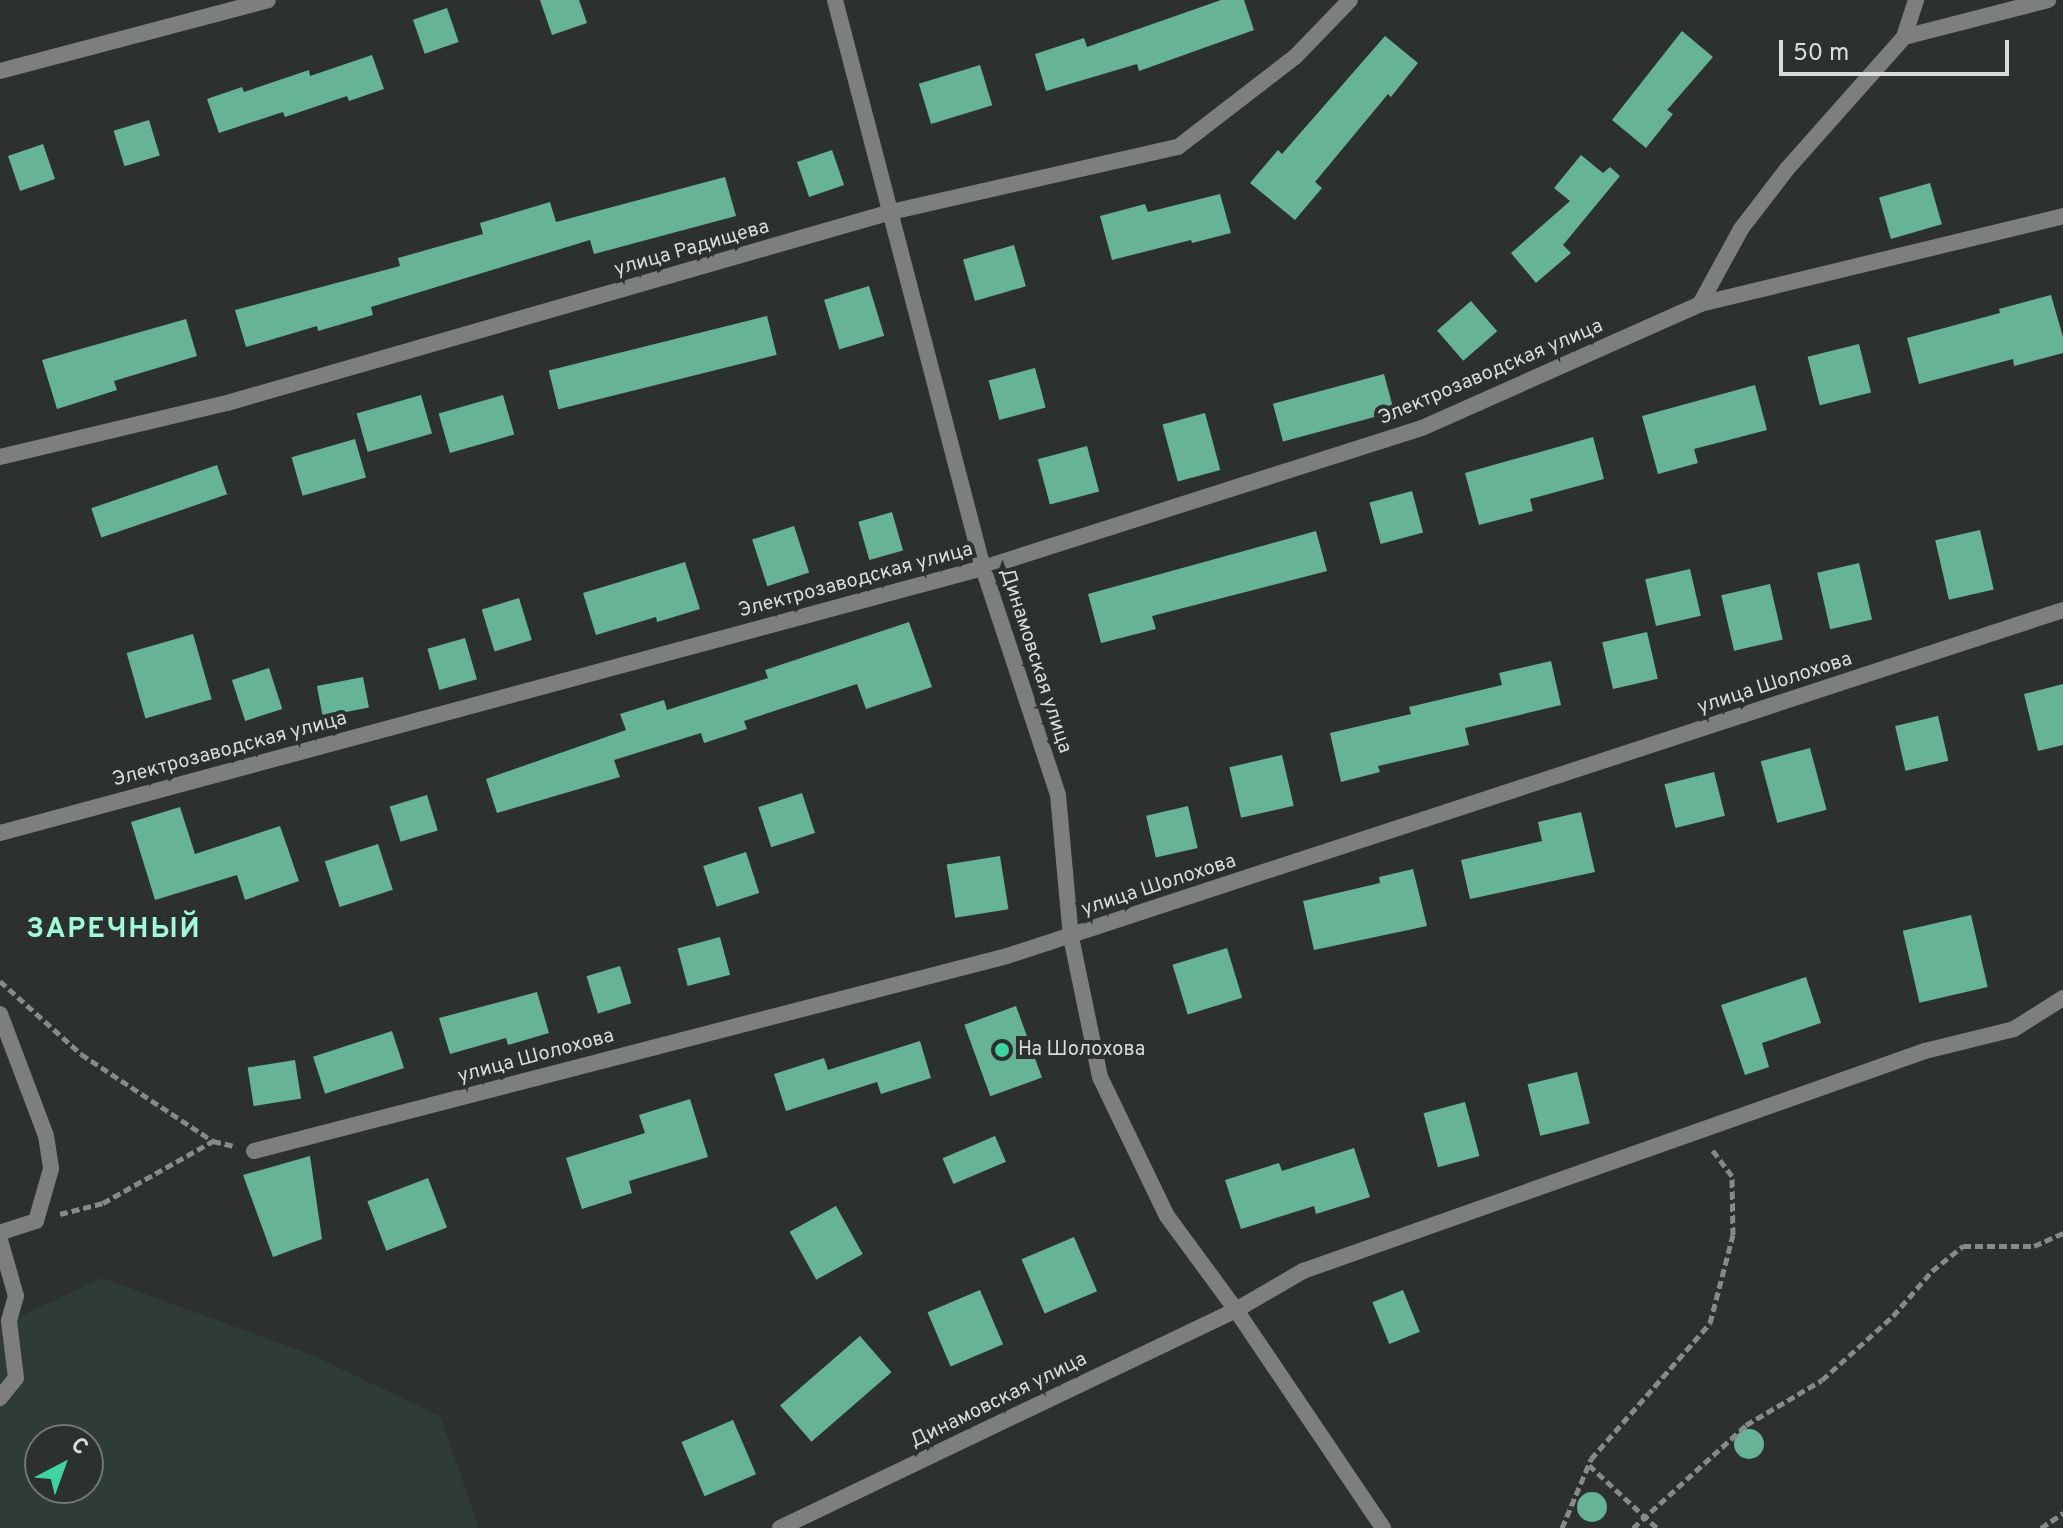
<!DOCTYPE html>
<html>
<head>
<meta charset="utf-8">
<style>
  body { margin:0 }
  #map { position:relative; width:2063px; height:1528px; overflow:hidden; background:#2c312f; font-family:Overpass,sans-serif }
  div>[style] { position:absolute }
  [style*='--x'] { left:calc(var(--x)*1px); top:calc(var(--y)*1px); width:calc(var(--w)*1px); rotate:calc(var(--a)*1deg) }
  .built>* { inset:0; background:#2f3b36 }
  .building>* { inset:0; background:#66b495; transform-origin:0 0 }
  .round { border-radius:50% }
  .path>* { height:5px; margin-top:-2.5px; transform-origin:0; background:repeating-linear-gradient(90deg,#868a88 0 8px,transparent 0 12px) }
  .service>* { height:16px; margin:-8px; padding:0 8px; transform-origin:8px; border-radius:8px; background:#7c7f7e }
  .minor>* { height:16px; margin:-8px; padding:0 8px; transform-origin:8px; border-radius:8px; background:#7c7f7e }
  .dots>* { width:22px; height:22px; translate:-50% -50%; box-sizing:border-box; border:4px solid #2c312f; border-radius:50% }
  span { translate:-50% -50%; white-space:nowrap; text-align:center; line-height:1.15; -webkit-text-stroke:8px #2c312f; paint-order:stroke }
  .street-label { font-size:20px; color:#d8dbd9 }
  .poi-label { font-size:20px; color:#d8dbd9 }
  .left { translate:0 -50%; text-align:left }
  .district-label { font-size:28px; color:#a1fad5; font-weight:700; letter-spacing:2px }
  .north { position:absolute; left:24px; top:1424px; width:80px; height:80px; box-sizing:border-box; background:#2c312f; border:2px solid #717573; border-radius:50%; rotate:41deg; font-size:22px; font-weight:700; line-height:32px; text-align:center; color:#d8dbd9 }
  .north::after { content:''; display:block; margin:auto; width:28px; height:36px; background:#3fd4a2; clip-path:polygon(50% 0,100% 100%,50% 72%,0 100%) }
  .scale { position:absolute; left:1779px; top:40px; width:230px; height:36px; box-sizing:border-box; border:4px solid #d8dbd9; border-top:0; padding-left:10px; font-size:24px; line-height:28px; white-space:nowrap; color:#d8dbd9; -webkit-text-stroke:6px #2c312f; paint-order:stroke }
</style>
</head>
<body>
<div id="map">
  <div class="built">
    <div style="clip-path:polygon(evenodd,102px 1278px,312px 1355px,440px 1416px,479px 1528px,0 1528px,0 1326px,102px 1278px,40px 1440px,88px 1440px,88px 1488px,40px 1488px,40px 1440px)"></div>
  </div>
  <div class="building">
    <div style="clip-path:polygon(540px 0,579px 0,587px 23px,552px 35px)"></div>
    <div style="clip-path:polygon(1221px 0,1244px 0,1254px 30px,1139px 71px,1137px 64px,1046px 91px,1035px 54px,1084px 38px,1087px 47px)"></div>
    <div style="left:447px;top:8px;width:36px;height:36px;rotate:71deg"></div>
    <div style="clip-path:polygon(1682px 31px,1713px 57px,1667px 110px,1673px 114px,1646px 148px,1612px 120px)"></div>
    <div style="clip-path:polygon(1385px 36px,1418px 63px,1391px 97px,1388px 94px,1315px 182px,1322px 188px,1295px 220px,1250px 183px,1278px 150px,1282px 154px)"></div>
    <div style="clip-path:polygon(372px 55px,384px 89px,349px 101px,347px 96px,285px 117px,283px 112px,219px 133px,207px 99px,242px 87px,244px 92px,309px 70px,310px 76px)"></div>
    <div style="left:980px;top:65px;width:42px;height:64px;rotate:73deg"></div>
    <div style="left:149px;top:120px;width:37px;height:37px;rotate:73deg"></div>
    <div style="left:43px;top:144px;width:37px;height:37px;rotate:71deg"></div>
    <div style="left:832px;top:150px;width:37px;height:37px;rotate:71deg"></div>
    <div style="clip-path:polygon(1581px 155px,1603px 173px,1610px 167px,1620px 176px,1563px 245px,1571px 253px,1536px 283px,1511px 253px,1570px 201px,1554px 188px)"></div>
    <div style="clip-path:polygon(725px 177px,736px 216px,594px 254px,590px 240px,371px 307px,373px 315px,318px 331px,317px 326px,246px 347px,235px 310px,400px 266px,398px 258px,483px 234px,480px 223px,550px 202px,556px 222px)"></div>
    <div style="left:1930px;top:183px;width:43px;height:53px;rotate:74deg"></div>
    <div style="clip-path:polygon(1220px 194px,1231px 233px,1192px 243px,1191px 240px,1112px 260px,1100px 216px,1145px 204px,1148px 212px)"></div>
    <div style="left:1014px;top:245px;width:43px;height:53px;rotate:74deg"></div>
    <div style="left:869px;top:286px;width:52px;height:47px;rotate:73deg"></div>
    <div style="clip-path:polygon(2051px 295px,2063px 337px,2063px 353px,2014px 366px,2013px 359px,1919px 384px,1907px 338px,2000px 313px,1999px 309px)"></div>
    <div style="left:1471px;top:301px;width:40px;height:45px;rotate:49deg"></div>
    <div style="left:767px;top:316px;width:40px;height:225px;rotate:76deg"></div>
    <div style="clip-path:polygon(186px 319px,197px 356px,114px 381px,117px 390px,57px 409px,42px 360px)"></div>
    <div style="left:1859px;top:344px;width:50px;height:53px;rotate:76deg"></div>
    <div style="left:1035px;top:368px;width:41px;height:48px;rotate:75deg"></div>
    <div style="left:1384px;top:374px;width:39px;height:115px;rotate:75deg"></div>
    <div style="clip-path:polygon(1755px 385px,1767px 430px,1694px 449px,1698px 463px,1658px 474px,1642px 416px)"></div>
    <div style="left:421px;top:395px;width:40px;height:67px;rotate:74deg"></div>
    <div style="left:503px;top:395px;width:41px;height:67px;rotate:74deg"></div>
    <div style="left:1205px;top:413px;width:59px;height:44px;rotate:75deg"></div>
    <div style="clip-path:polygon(1593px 437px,1604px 479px,1530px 499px,1533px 511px,1479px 525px,1465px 473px)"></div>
    <div style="left:355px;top:439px;width:40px;height:66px;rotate:74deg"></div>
    <div style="left:1087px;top:446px;width:47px;height:51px;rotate:75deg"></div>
    <div style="left:217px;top:465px;width:31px;height:133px;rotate:71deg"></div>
    <div style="left:1412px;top:491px;width:43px;height:44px;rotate:75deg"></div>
    <div style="left:892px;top:512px;width:40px;height:35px;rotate:74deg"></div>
    <div style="left:794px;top:526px;width:49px;height:44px;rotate:72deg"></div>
    <div style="left:1980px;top:530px;width:61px;height:46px;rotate:77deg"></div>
    <div style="clip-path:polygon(1316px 531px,1327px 571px,1152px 616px,1156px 629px,1101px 643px,1088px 594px)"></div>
    <div style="clip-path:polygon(685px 562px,700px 609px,657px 622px,656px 617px,596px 635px,583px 593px)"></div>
    <div style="left:1859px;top:563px;width:58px;height:43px;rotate:77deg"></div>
    <div style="left:1690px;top:569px;width:48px;height:46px;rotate:77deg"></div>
    <div style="left:1770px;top:584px;width:57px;height:50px;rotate:77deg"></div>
    <div style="left:519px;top:598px;width:44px;height:39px;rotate:73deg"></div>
    <div style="clip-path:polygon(909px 622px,932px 687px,866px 709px,857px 684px,744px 721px,747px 729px,704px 743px,701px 733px,614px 760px,620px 777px,497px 813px,486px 779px,626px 730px,620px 714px,664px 700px,667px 710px,768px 678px,765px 670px)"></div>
    <div style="left:1647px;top:632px;width:48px;height:46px;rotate:77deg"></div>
    <div style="left:193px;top:634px;width:68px;height:69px;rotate:74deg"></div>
    <div style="left:465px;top:638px;width:43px;height:39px;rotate:74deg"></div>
    <div style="clip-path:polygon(1551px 661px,1561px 705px,1465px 728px,1469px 745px,1378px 766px,1380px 772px,1341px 782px,1330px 733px,1411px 714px,1409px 707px,1502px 685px,1499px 673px)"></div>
    <div style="left:269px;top:668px;width:43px;height:39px;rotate:72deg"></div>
    <div style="left:363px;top:677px;width:31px;height:47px;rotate:79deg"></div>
    <div style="clip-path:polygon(2063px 684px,2063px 745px,2038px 751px,2024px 694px)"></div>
    <div style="left:1938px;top:716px;width:46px;height:44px;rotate:77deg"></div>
    <div style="left:1810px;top:748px;width:64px;height:51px;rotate:75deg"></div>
    <div style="left:1282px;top:755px;width:52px;height:54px;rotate:77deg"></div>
    <div style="left:1714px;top:772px;width:45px;height:51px;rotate:76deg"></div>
    <div style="left:802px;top:793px;width:42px;height:46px;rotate:72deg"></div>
    <div style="left:427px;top:795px;width:37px;height:39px;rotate:73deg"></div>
    <div style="left:1188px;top:806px;width:43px;height:43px;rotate:77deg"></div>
    <div style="clip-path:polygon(180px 807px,195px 854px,280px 826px,299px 881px,245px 900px,237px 875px,155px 900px,131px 822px)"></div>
    <div style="clip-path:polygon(1581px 812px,1595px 872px,1470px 899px,1461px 860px,1542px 841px,1538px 822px)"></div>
    <div style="left:378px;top:844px;width:48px;height:56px;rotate:72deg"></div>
    <div style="left:746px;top:852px;width:43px;height:45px;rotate:72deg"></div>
    <div style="left:1000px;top:856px;width:54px;height:54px;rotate:81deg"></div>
    <div style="clip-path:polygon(1413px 869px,1427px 926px,1314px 950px,1303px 901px,1380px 883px,1379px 877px)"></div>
    <div style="left:1971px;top:915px;width:74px;height:70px;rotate:77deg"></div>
    <div style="left:720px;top:937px;width:39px;height:44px;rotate:75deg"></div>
    <div style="left:1227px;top:948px;width:52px;height:57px;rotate:73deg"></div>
    <div style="left:620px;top:966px;width:39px;height:35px;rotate:73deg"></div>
    <div style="clip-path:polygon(1806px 977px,1821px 1023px,1762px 1043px,1769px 1067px,1745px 1075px,1721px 1005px)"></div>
    <div style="clip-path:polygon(537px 992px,549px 1033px,508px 1045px,506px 1038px,450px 1054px,439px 1018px)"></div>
    <div style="left:1016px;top:1006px;width:76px;height:55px;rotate:70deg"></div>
    <div style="left:392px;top:1031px;width:39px;height:83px;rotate:72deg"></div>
    <div style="clip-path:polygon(920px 1041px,931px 1078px,881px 1094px,877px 1082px,786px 1111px,774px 1074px,824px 1058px,828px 1070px)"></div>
    <div style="left:295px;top:1060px;width:39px;height:48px;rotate:81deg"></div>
    <div style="left:1577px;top:1072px;width:53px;height:51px;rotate:76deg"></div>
    <div style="clip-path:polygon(690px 1099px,708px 1157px,629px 1181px,632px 1193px,582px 1209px,566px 1158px,645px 1133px,639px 1115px)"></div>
    <div style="left:1465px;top:1102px;width:56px;height:43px;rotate:75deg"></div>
    <div style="left:995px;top:1136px;width:28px;height:57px;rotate:67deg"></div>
    <div style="clip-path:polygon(1354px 1148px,1370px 1197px,1316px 1214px,1314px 1206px,1241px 1229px,1225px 1180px,1279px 1163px,1282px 1171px)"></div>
    <div style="clip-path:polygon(310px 1156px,322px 1239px,273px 1257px,243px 1175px)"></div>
    <div style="left:428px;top:1178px;width:53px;height:65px;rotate:69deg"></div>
    <div style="left:836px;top:1206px;width:55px;height:53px;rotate:61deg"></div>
    <div style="left:1074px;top:1237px;width:59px;height:57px;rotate:67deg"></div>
    <div style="left:980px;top:1290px;width:59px;height:57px;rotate:67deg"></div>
    <div style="left:1403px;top:1290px;width:45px;height:33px;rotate:68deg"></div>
    <div style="left:860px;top:1336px;width:48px;height:106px;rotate:49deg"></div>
    <div style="left:733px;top:1420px;width:59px;height:56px;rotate:67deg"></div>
    <div class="round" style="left:1734px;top:1429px;width:30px;height:30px"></div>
    <div class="round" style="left:1577px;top:1492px;width:30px;height:30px"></div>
  </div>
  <div class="path">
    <div style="--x:0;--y:981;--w:109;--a:42"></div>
    <div style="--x:81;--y:1054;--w:158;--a:33.4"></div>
    <div style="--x:213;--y:1141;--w:22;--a:13"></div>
    <div style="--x:60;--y:1214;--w:44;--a:-14.3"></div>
    <div style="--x:103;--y:1203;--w:126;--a:-29.4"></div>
    <div style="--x:1589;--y:1465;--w:93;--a:42.8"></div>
    <div style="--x:1562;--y:1528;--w:75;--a:-67.2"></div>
    <div style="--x:1591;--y:1459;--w:181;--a:-48.8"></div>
    <div style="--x:1710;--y:1323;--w:91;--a:-75.4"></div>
    <div style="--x:1733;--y:1235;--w:59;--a:-91"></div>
    <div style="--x:1732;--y:1176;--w:34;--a:-127"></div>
    <div style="--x:1633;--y:1528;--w:153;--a:-42.3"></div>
    <div style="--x:1746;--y:1425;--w:88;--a:-30.6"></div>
    <div style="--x:1822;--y:1380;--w:96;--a:-42"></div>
    <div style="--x:1893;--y:1316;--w:60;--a:-49.1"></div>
    <div style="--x:1932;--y:1271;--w:40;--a:-39"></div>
    <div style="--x:1963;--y:1246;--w:71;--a:0"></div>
    <div style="--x:2034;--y:1246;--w:32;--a:-24"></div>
    <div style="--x:2041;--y:1528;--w:27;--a:-34"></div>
  </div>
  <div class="service">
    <div style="--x:0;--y:1240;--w:58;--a:74.1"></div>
    <div style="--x:16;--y:1296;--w:26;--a:106"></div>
    <div style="--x:9;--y:1321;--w:57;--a:83"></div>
    <div style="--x:16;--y:1378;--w:26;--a:129"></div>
    <div style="--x:1236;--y:1310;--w:78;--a:-30.2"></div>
    <div style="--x:1303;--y:1271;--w:660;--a:-19.48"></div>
    <div style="--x:1925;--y:1051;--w:92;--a:-13.9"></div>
    <div style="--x:2014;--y:1029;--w:58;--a:-32.3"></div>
  </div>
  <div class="minor">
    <div style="--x:835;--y:0;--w:587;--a:75.4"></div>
    <div style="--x:983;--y:568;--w:239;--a:71.7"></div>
    <div style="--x:1058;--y:795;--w:143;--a:84.8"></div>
    <div style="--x:1071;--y:937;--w:143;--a:78.3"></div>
    <div style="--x:1100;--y:1077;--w:154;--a:64.3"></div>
    <div style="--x:1167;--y:1216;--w:117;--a:53.7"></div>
    <div style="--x:1236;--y:1310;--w:263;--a:56"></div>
    <div style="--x:1904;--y:37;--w:149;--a:-14.4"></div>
    <div style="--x:0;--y:71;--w:277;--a:-14.8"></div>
    <div style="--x:1700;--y:304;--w:85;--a:-61.3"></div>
    <div style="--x:1741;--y:229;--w:76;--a:-52.5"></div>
    <div style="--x:1787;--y:169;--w:176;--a:-48.4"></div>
    <div style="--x:1904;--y:37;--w:39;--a:-72"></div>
    <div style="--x:0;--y:457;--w:233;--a:-13.4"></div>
    <div style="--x:227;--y:403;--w:691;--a:-16.05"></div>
    <div style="--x:891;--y:212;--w:294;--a:-12.8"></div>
    <div style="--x:1178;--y:147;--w:148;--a:-37.6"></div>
    <div style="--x:1295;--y:57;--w:79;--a:-46"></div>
    <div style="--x:0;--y:833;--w:1018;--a:-15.09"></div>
    <div style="--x:983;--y:568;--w:461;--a:-17.7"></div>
    <div style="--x:1422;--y:428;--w:304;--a:-24"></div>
    <div style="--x:1700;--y:304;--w:374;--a:-13.6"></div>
    <div style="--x:0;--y:1014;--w:130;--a:69.3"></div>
    <div style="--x:46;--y:1136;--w:33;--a:81"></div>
    <div style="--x:51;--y:1169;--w:54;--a:106.1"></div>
    <div style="--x:36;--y:1221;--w:38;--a:162"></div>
    <div style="--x:254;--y:1151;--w:778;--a:-14.52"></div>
    <div style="--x:1007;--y:956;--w:1111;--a:-18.14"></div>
    <div style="--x:780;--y:1528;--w:505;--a:-25.55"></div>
  </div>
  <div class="dots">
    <div style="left:1002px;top:1050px;background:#3fd4a2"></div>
  </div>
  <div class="street-label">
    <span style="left:692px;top:249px;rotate:-16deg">улица Радищева</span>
    <span style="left:1491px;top:373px;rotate:-23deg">Электрозаводская улица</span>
    <span style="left:856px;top:581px;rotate:-15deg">Электрозаводская улица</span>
    <span style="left:1035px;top:661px;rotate:72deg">Динамовская улица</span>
    <span style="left:1775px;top:684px;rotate:-18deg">улица Шолохова</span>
    <span style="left:230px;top:750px;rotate:-15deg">Электрозаводская улица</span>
    <span style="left:1159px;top:886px;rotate:-18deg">улица Шолохова</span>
    <span style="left:536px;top:1057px;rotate:-15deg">улица Шолохова</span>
    <span style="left:999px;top:1401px;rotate:-26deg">Динамовская улица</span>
  </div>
  <div class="poi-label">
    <span class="left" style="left:1018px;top:1050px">На Шолохова</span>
  </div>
  <div class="district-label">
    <span style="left:114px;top:930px">ЗАРЕЧНЫЙ</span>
  </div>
  <div class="north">С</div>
  <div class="scale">50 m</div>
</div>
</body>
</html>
